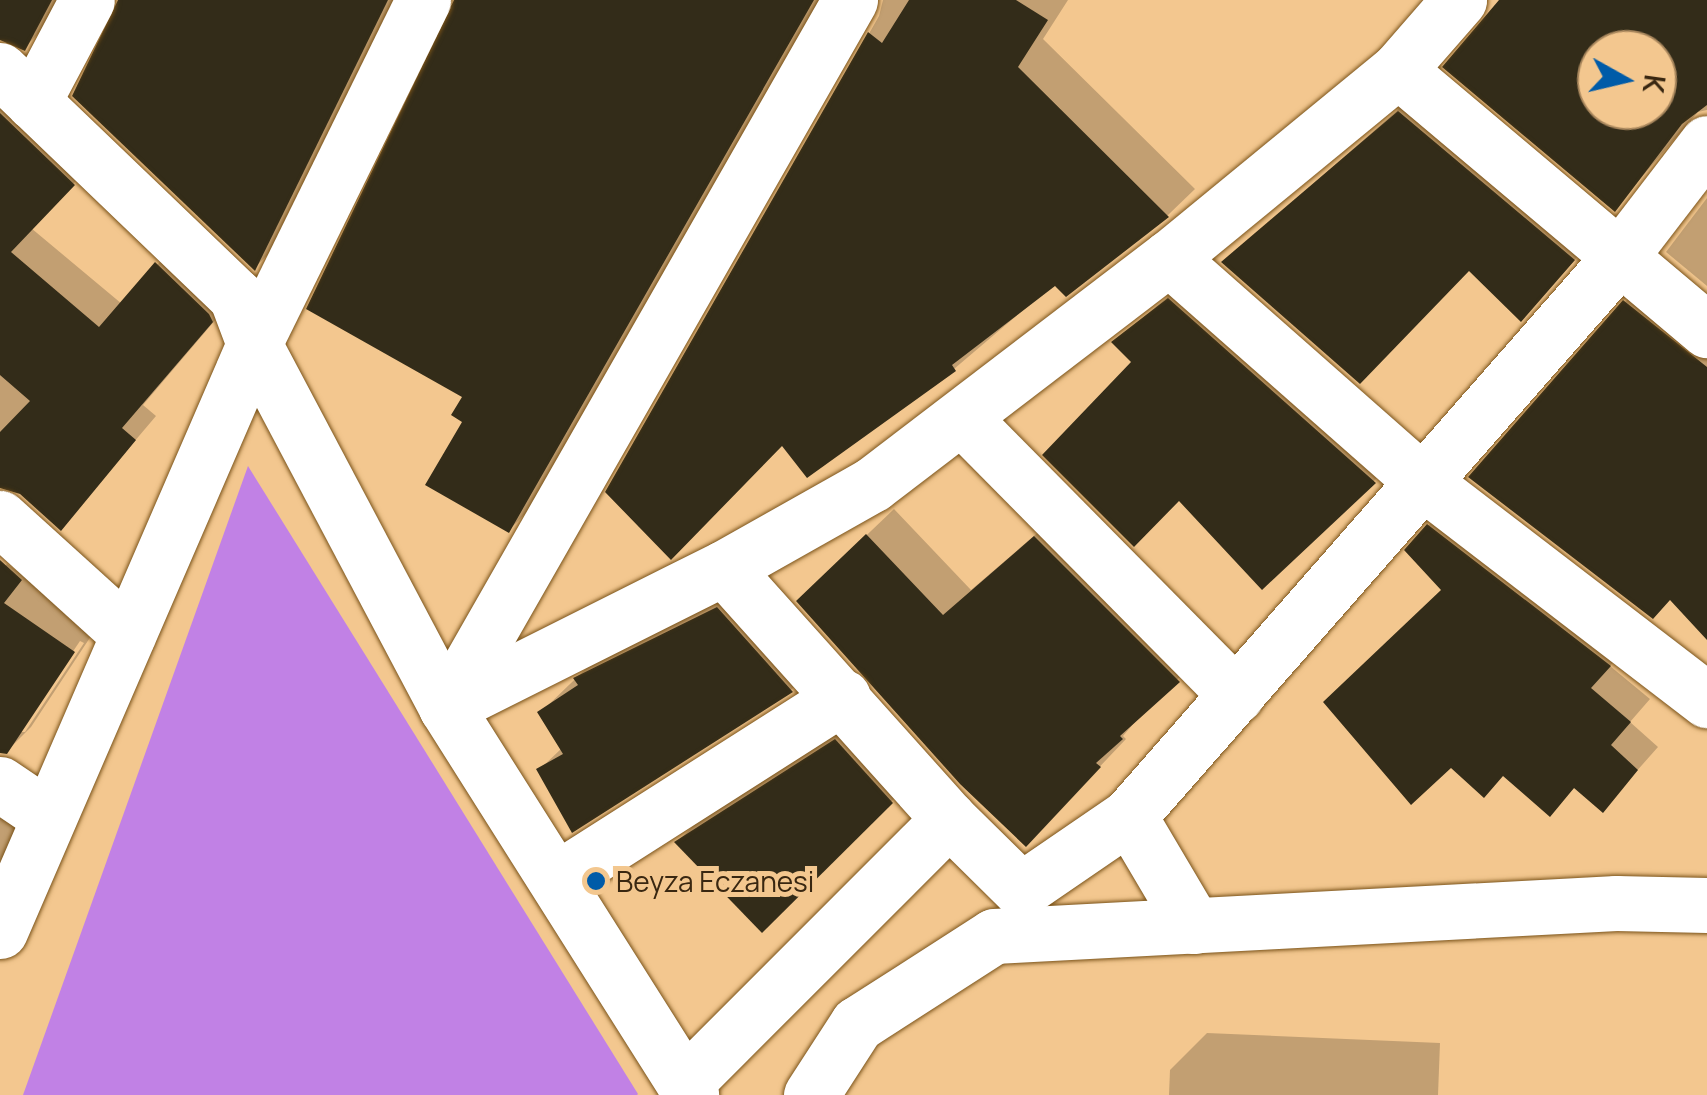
<!DOCTYPE html>
<html>
<head>
<meta charset="utf-8">
<style>
  body { margin:0 }
  #map { position:relative; width:1707px; height:1095px; overflow:hidden; background:#f3c78f; font-family:Manrope,sans-serif }
  div>[style] { position:absolute }
  [style*='--x'] { left:calc(var(--x)*1px); top:calc(var(--y)*1px); width:calc(var(--w)*1px); rotate:calc(var(--a)*1deg) }
  .green>* { inset:0; background:#c181e5 }
  .shadow>* { inset:0; background:#0003 }
  .building>* { inset:0; background:#332c19 }
  .roads { filter:drop-shadow(0 0 2px #7a5319) drop-shadow(0 0 2px #7a5319) }
  .minor>* { height:55px; margin:-27.5px; padding:0 27.5px; transform-origin:27.5px; border-radius:27.5px; background:#fff }
  .tertiary>* { height:55px; margin:-27.5px; padding:0 27.5px; transform-origin:27.5px; border-radius:27.5px; background:#fff }
  .dots>* { width:28px; height:28px; translate:-50% -50%; box-sizing:border-box; border:5px solid #f3c78f; border-radius:50% }
  span { translate:-50% -50%; white-space:nowrap; text-align:center; line-height:1.15; -webkit-text-stroke:10px #f3c78f; paint-order:stroke }
  .poi-label { font-size:28px; color:#392711 }
  .left { translate:0 -50%; text-align:left }
  .north { position:absolute; left:1577px; top:30px; width:100px; height:100px; box-sizing:border-box; background:#f3c78f; border:2px solid #a9875d; border-radius:50%; rotate:98deg; font-size:28px; font-weight:700; line-height:40px; text-align:center; color:#392711 }
  .north::after { content:''; display:block; margin:auto; width:35px; height:45px; background:#005ba8; clip-path:polygon(50% 0,100% 100%,50% 72%,0 100%) }
</style>
</head>
<body>
<div id="map">
  <div class="green">
    <div style="clip-path:polygon(248px 466px,638px 1094px,637px 1095px,23px 1095px)"></div>
  </div>
  <div class="shadow">
    <div style="clip-path:polygon(0 0,61px 0,47px 25px,25px 47px,0 37px)"></div>
    <div style="clip-path:polygon(128px 0,400px 0,282px 241px,255px 267px)"></div>
    <div style="clip-path:polygon(456px 0,823px 0,536px 503px,509px 530px,465px 421px)"></div>
    <div style="clip-path:polygon(883px 0,1068px 0,1043px 39px,1195px 189px,1168px 215px,1066px 294px,1055px 283px,954px 369px,783px 443px,608px 492px,879px 16px)"></div>
    <div style="clip-path:polygon(evenodd,1502px 0,1707px 0,1707px 110px,1698px 112px,1615px 208px,1502px 0,1597px 50px,1657px 50px,1657px 110px,1597px 110px,1597px 50px)"></div>
    <div style="clip-path:polygon(0 69px,95px 161px,31px 228px,122px 304px,179px 241px,234px 298px,143px 405px,156px 416px,61px 528px,22px 493px,0 482px)"></div>
    <div style="clip-path:polygon(1425px 86px,1599px 233px,1521px 319px,1470px 268px,1224px 262px)"></div>
    <div style="clip-path:polygon(1707px 198px,1707px 286px,1666px 252px)"></div>
    <div style="clip-path:polygon(1195px 274px,1400px 456px,1263px 587px,1135px 362px,1114px 342px)"></div>
    <div style="clip-path:polygon(1650px 277px,1707px 321px,1707px 636px,1625px 302px)"></div>
    <div style="clip-path:polygon(1450px 505px,1630px 643px,1610px 666px,1650px 699px,1630px 722px,1658px 747px,1603px 809px,1576px 786px,1550px 813px,1444px 590px,1428px 526px)"></div>
    <div style="clip-path:polygon(894px 509px,971px 590px,1063px 511px,1204px 654px,1146px 709px,1123px 736px,1126px 739px,1052px 817px,826px 574px)"></div>
    <div style="clip-path:polygon(evenodd,7px 564px,97px 627px,31px 727px,6px 752px,0 752px,0 571px,7px 564px,80px 641px,84px 643px,25px 732px,19px 732px,80px 641px)"></div>
    <div style="clip-path:polygon(742px 584px,815px 666px,791px 690px,573px 829px,539px 770px,562px 748px,540px 713px,600px 655px)"></div>
    <div style="clip-path:polygon(856px 721px,911px 782px,762px 930px,677px 842px,696px 823px)"></div>
    <div style="clip-path:polygon(0 778px,33px 804px,0 880px)"></div>
    <div style="clip-path:polygon(1207px 1033px,1440px 1043px,1438px 1095px,1169px 1095px,1170px 1070px)"></div>
  </div>
  <div class="building">
    <div style="clip-path:polygon(0 0,52px 0,25px 51px,0 40px)"></div>
    <div style="clip-path:polygon(118px 0,388px 0,255px 271px,72px 96px)"></div>
    <div style="clip-path:polygon(454px 0,814px 0,509px 533px,425px 485px,462px 422px,451px 415px,462px 397px,306px 309px)"></div>
    <div style="clip-path:polygon(909px 0,1016px 0,1048px 20px,1018px 67px,1169px 217px,1066px 297px,1055px 286px,952px 365px,956px 371px,807px 478px,782px 446px,671px 560px,605px 492px,868px 32px,882px 43px)"></div>
    <div style="clip-path:polygon(evenodd,1499px 0,1707px 0,1707px 105px,1682px 124px,1615px 212px,1442px 67px,1499px 0,1597px 50px,1657px 50px,1657px 110px,1597px 110px,1597px 50px)"></div>
    <div style="clip-path:polygon(1398px 111px,1575px 260px,1521px 322px,1469px 271px,1360px 384px,1221px 262px)"></div>
    <div style="clip-path:polygon(0 113px,75px 185px,11px 252px,99px 327px,155px 262px,209px 314px,213px 322px,122px 428px,136px 440px,61px 531px,20px 494px,0 488px,0 432px,30px 401px,0 375px)"></div>
    <div style="clip-path:polygon(1168px 298px,1376px 483px,1262px 590px,1179px 501px,1134px 547px,1042px 455px,1131px 362px,1111px 342px)"></div>
    <div style="clip-path:polygon(1623px 300px,1707px 367px,1707px 640px,1670px 600px,1653px 619px,1468px 477px)"></div>
    <div style="clip-path:polygon(1427px 524px,1611px 666px,1591px 688px,1631px 722px,1611px 745px,1638px 770px,1603px 813px,1574px 788px,1550px 817px,1503px 776px,1484px 798px,1451px 768px,1411px 805px,1323px 702px,1441px 590px,1404px 550px)"></div>
    <div style="clip-path:polygon(866px 534px,943px 615px,1034px 536px,1180px 682px,1120px 736px,1123px 739px,1096px 763px,1101px 767px,1026px 847px,960px 784px,796px 601px)"></div>
    <div style="clip-path:polygon(0 560px,22px 580px,4px 603px,75px 652px,7px 754px,0 753px)"></div>
    <div style="clip-path:polygon(717px 607px,793px 692px,572px 833px,536px 769px,563px 754px,537px 712px,578px 685px,573px 678px)"></div>
    <div style="clip-path:polygon(835px 739px,893px 803px,762px 933px,674px 842px)"></div>
  </div>
  <div class="roads">
    <div class="minor">
      <div style="--x:850;--y:0;--w:814;--a:119.74"></div>
      <div style="--x:446;--y:707;--w:311;--a:-26.6"></div>
      <div style="--x:724;--y:568;--w:171;--a:-29.4"></div>
      <div style="--x:873;--y:484;--w:372;--a:-37.4"></div>
      <div style="--x:1169;--y:258;--w:296;--a:-39.4"></div>
      <div style="--x:1398;--y:70;--w:93;--a:-48.9"></div>
      <div style="--x:0;--y:70;--w:327;--a:43.8"></div>
      <div style="--x:236;--y:296;--w:51;--a:69.4"></div>
      <div style="--x:254;--y:344;--w:411;--a:62.1"></div>
      <div style="--x:446;--y:707;--w:459;--a:57.7"></div>
      <div style="--x:1398;--y:70;--w:404;--a:40.1"></div>
      <div style="--x:33;--y:102;--w:115;--a:-62.1"></div>
      <div style="--x:1169;--y:258;--w:340;--a:41.4"></div>
      <div style="--x:1424;--y:483;--w:357;--a:37.5"></div>
      <div style="--x:962;--y:418;--w:390;--a:45.3"></div>
      <div style="--x:0;--y:518;--w:173;--a:42.2"></div>
      <div style="--x:0;--y:784;--w:59;--a:34"></div>
      <div style="--x:949;--y:819;--w:101;--a:44.6"></div>
      <div style="--x:1021;--y:890;--w:131;--a:-34.4"></div>
      <div style="--x:557;--y:879;--w:339;--a:-32.5"></div>
      <div style="--x:1194;--y:926;--w:128;--a:-120.6"></div>
      <div style="--x:1129;--y:816;--w:741;--a:-48.72"></div>
      <div style="--x:1618;--y:259;--w:146;--a:-52.5"></div>
      <div style="--x:0;--y:931;--w:640;--a:-66.6"></div>
      <div style="--x:254;--y:344;--w:383;--a:-63.8"></div>
      <div style="--x:684;--y:1084;--w:375;--a:-45"></div>
      <div style="--x:949;--y:819;--w:337;--a:-131.9"></div>
    </div>
    <div class="tertiary">
      <div style="--x:811;--y:1095;--w:85;--a:-57.1"></div>
      <div style="--x:857;--y:1024;--w:163;--a:-32.7"></div>
      <div style="--x:994;--y:936;--w:623;--a:-3.04"></div>
      <div style="--x:1616;--y:903;--w:91;--a:1.3"></div>
    </div>
  </div>
  <div class="dots">
    <div style="left:596px;top:881px;background:#005ba8"></div>
  </div>
  <div class="poi-label">
    <span class="left" style="left:616px;top:881px">Beyza Eczanesi</span>
  </div>
  <div class="north">K</div>
</div>
</body>
</html>
